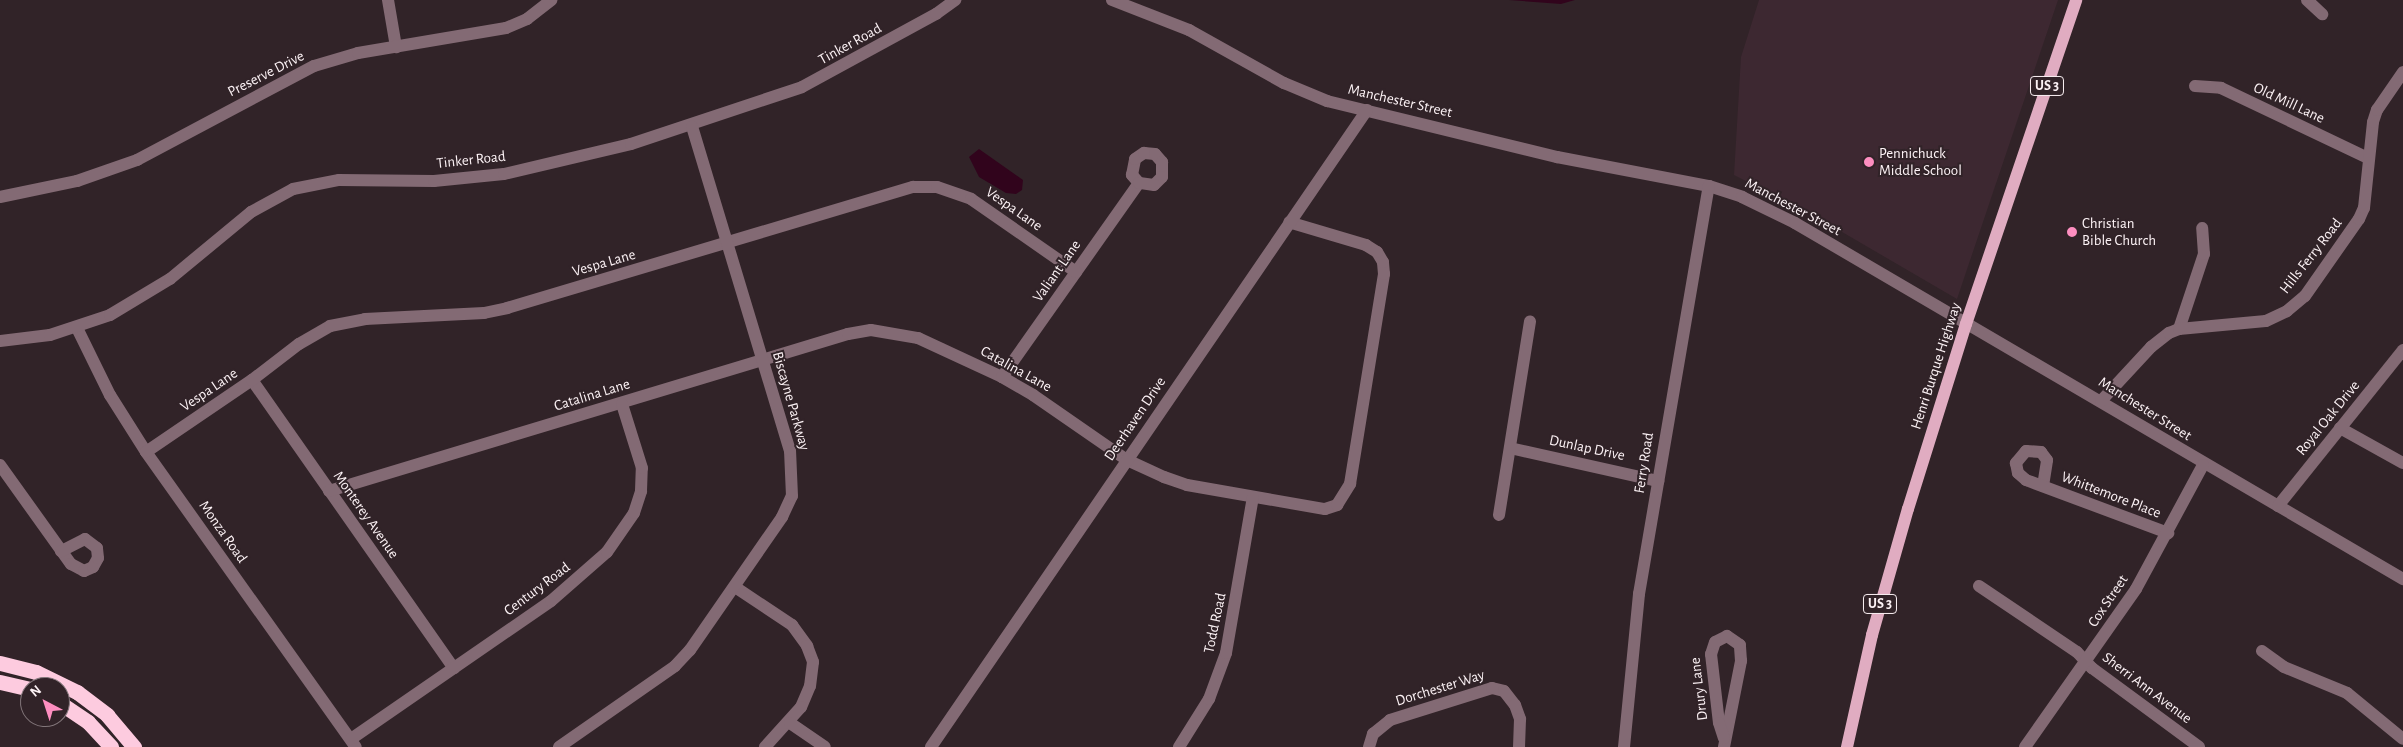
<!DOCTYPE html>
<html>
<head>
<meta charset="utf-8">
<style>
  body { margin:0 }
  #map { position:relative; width:2403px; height:747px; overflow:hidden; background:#312328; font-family:"Alegreya Sans",sans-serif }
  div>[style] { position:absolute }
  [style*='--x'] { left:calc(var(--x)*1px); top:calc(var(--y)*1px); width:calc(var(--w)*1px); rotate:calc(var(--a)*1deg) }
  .built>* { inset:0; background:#3d2831 }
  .water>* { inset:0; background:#31041c }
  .minor>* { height:12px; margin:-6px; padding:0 6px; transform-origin:6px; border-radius:6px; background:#836a74 }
  .major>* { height:12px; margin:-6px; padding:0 6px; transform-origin:6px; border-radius:6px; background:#e0acc1 }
  .highway>* { height:15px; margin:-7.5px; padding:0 7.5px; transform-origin:7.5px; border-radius:7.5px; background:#fdcbdf }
  .dots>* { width:14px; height:14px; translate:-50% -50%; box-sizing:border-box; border:2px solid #312328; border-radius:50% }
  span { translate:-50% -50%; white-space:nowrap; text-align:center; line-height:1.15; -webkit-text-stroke:4px #312328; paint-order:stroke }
  .shield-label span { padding:1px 4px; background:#312328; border:1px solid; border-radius:4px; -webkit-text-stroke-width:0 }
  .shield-label { font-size:14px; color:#fcf2f5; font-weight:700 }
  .street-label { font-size:15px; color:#fcf2f5 }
  .poi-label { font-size:15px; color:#fcf2f5 }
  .left { translate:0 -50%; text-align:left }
  .north { position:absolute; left:20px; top:677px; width:50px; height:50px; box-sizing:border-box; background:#312328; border:1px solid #82767a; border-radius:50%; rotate:320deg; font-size:14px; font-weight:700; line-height:20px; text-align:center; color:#fcf2f5 }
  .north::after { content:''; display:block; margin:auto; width:18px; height:22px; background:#fd8ec0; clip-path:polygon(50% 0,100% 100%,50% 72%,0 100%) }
</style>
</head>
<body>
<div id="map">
  <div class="built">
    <div style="clip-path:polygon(1759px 0,2058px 0,1957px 299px,1813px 215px,1734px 175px,1741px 57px)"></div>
  </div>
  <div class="water">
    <div style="clip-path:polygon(1509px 0,1575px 0,1561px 4px)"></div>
    <div style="clip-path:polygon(979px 149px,1023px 180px,1022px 190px,1016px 194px,1006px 193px,979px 177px,969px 157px)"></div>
  </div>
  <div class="minor">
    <div style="--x:388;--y:0;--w:48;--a:80.3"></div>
    <div style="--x:1112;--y:0;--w:83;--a:21.3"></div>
    <div style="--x:1189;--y:30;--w:109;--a:29.2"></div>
    <div style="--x:1284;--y:83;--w:47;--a:22.7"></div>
    <div style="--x:1327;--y:101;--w:237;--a:13.7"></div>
    <div style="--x:1557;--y:157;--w:155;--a:10.8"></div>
    <div style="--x:1709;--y:186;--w:35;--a:18"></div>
    <div style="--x:1742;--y:197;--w:59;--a:26.1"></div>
    <div style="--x:1795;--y:223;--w:705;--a:30.35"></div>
    <div style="--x:2307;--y:0;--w:21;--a:43"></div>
    <div style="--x:2195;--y:86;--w:26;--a:4"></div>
    <div style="--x:2221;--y:88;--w:163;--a:25.5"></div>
    <div style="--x:0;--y:197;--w:79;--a:-11.7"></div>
    <div style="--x:77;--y:181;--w:64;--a:-19.3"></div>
    <div style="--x:137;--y:160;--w:200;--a:-28"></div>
    <div style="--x:314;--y:66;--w:46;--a:-16.5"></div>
    <div style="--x:358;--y:53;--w:150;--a:-9.6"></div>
    <div style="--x:506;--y:28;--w:23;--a:-23"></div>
    <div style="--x:527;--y:19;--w:31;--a:-38"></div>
    <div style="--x:77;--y:328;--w:75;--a:63.8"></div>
    <div style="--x:110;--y:395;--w:67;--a:57.7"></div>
    <div style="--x:146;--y:452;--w:362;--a:54.6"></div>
    <div style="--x:2179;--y:329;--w:79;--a:-71.6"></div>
    <div style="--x:2204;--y:254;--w:26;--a:-94"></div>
    <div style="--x:0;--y:341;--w:50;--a:-6.8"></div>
    <div style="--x:50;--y:335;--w:63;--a:-18.4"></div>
    <div style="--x:110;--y:315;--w:70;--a:-31"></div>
    <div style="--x:170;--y:279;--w:105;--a:-39.6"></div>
    <div style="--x:251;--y:212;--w:48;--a:-28.7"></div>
    <div style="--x:293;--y:189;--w:47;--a:-11.1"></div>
    <div style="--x:339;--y:180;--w:95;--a:0.6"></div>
    <div style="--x:434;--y:181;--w:70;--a:-5.7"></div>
    <div style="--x:504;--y:174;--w:130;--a:-13.3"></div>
    <div style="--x:631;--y:144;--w:180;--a:-18.4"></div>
    <div style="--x:802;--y:87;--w:153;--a:-28.6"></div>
    <div style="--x:936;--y:14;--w:24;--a:-36"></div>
    <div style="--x:1002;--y:377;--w:237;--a:-54.8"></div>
    <div style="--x:1139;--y:183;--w:11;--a:-131"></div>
    <div style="--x:1132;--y:175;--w:16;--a:-79"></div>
    <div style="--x:1135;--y:159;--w:11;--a:-34"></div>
    <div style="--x:1144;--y:153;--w:11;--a:5"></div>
    <div style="--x:1155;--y:154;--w:11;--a:49"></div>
    <div style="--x:1162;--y:162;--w:15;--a:90"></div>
    <div style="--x:1162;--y:177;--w:11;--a:135"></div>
    <div style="--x:1154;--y:185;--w:15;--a:-172"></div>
    <div style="--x:252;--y:380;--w:352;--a:55"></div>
    <div style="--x:2101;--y:401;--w:74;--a:-47.2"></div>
    <div style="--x:2151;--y:347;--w:23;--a:-38"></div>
    <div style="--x:2169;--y:333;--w:11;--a:-22"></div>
    <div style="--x:2179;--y:329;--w:87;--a:-5.3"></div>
    <div style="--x:2266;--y:321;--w:23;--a:-25"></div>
    <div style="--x:2287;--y:311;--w:23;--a:-40"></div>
    <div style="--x:2305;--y:296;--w:94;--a:-55"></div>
    <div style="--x:2359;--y:219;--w:12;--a:-66"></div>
    <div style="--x:2364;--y:208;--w:86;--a:-84"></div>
    <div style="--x:2373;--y:122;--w:13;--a:-72"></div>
    <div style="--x:2377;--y:110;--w:46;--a:-55.6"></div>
    <div style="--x:2340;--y:428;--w:72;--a:29.1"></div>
    <div style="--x:1510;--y:448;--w:152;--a:12.6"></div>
    <div style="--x:146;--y:452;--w:128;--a:-34.2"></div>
    <div style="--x:252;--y:380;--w:59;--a:-37.5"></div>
    <div style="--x:299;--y:344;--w:36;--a:-30"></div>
    <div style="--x:330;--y:326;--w:36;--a:-11"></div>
    <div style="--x:365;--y:319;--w:119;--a:-2.9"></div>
    <div style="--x:484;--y:313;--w:24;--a:-12"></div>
    <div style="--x:507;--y:308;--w:424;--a:-16.6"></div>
    <div style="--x:913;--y:187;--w:24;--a:0"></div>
    <div style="--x:937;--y:187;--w:36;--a:19"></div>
    <div style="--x:971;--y:199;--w:128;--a:34.8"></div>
    <div style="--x:0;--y:465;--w:122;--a:54.4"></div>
    <div style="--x:71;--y:564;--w:15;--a:28"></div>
    <div style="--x:84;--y:571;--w:10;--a:-24"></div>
    <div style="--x:93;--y:567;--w:10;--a:-61"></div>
    <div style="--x:98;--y:558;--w:10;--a:-96"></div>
    <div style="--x:97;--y:548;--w:15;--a:-143"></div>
    <div style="--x:85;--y:539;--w:27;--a:153"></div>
    <div style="--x:2043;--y:486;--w:26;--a:-81"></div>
    <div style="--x:2047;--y:460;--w:10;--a:-127"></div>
    <div style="--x:2041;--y:452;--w:15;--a:-176"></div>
    <div style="--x:2026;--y:451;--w:16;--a:130"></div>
    <div style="--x:2016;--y:463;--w:10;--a:79"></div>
    <div style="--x:2018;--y:473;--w:11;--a:41"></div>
    <div style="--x:2026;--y:480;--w:152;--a:20.5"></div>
    <div style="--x:329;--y:491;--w:542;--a:-16.83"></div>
    <div style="--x:848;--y:334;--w:23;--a:-10"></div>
    <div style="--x:871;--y:330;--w:48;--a:9.7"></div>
    <div style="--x:918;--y:338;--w:93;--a:24.9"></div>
    <div style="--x:1002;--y:377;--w:36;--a:30"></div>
    <div style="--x:1033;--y:395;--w:114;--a:34.7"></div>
    <div style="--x:1127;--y:460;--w:41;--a:24.7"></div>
    <div style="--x:1164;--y:477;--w:24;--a:19"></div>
    <div style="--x:1187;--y:485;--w:140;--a:9.9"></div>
    <div style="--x:1325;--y:509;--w:13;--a:-18"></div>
    <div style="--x:1337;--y:505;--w:25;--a:-58"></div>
    <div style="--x:1350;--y:484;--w:213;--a:-80.8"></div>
    <div style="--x:1384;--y:274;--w:12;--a:-95"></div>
    <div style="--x:1383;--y:262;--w:12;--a:-121"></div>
    <div style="--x:1377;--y:252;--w:13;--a:-148"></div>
    <div style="--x:1366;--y:245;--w:80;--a:-163.4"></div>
    <div style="--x:2278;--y:506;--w:200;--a:-51.3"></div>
    <div style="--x:1499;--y:515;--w:196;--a:-80.9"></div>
    <div style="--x:1979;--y:586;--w:118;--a:34"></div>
    <div style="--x:2077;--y:652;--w:22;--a:47"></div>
    <div style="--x:2092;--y:668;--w:133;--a:36.4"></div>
    <div style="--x:735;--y:587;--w:69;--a:33.7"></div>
    <div style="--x:792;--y:625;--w:26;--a:54"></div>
    <div style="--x:807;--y:646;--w:17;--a:69"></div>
    <div style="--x:813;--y:662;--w:24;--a:97"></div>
    <div style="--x:810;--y:686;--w:23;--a:113"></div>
    <div style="--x:801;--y:707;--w:54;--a:132"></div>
    <div style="--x:2262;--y:651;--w:27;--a:36"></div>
    <div style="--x:2284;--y:667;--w:68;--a:22.4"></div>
    <div style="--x:2347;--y:693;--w:72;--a:39.4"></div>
    <div style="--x:790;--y:723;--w:42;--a:34.4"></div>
    <div style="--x:351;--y:739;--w:243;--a:-34.6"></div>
    <div style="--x:551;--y:601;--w:74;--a:-41.2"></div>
    <div style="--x:607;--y:552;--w:47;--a:-55.3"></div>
    <div style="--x:634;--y:513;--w:23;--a:-72"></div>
    <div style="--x:641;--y:491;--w:23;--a:-88"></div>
    <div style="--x:642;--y:468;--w:67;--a:-107.4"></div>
    <div style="--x:559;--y:747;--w:141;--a:-34.9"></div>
    <div style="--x:675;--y:666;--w:22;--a:-47"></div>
    <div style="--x:690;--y:650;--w:162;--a:-55.3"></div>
    <div style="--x:782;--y:517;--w:23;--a:-65"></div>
    <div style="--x:792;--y:496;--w:45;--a:-92.5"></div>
    <div style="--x:790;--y:451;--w:339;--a:-106.8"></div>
    <div style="--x:931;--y:747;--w:772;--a:-55.61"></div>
    <div style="--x:1179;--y:747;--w:57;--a:-58"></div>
    <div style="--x:1209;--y:699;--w:49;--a:-69.7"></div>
    <div style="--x:1226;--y:653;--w:158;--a:-80.2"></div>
    <div style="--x:1369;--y:747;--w:14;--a:-73"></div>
    <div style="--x:1373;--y:734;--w:22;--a:-39"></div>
    <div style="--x:1390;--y:720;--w:107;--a:-17.4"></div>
    <div style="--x:1492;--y:688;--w:12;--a:14"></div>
    <div style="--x:1504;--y:691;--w:18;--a:52"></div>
    <div style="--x:1515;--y:705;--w:15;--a:70"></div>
    <div style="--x:1520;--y:719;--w:28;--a:92"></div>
    <div style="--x:1624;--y:747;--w:154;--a:-84.4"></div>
    <div style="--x:1639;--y:594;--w:414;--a:-80.3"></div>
    <div style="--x:1724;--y:747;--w:88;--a:-78.8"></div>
    <div style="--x:1741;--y:661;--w:16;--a:-94"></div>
    <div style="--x:1740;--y:645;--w:16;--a:-145"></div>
    <div style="--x:1727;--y:636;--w:13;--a:153"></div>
    <div style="--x:1715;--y:642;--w:13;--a:108"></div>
    <div style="--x:1711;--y:654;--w:69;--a:83.4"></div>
    <div style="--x:1719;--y:723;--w:16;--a:72"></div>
    <div style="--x:2025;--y:747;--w:193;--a:-54.9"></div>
    <div style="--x:2136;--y:589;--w:141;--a:-61.6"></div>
  </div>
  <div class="major">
    <div style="--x:1847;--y:747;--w:115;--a:-77.4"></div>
    <div style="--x:1872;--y:635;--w:131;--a:-74.1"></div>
    <div style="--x:1908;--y:509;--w:194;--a:-72.6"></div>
    <div style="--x:1966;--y:324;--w:342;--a:-71.2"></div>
  </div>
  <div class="highway">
    <div style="--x:0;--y:663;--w:37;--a:14"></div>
    <div style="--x:36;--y:672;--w:46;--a:26"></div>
    <div style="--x:77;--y:692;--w:38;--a:37"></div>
    <div style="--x:107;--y:715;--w:42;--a:49.8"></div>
    <div style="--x:0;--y:682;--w:31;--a:13"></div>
    <div style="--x:60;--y:703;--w:34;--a:34"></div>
    <div style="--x:88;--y:722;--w:34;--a:47"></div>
  </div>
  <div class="dots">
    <div style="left:1869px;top:162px;background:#fd8ec0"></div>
    <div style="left:2072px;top:232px;background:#fd8ec0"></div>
  </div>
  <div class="shield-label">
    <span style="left:2047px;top:86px">US 3</span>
    <span style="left:1880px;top:604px">US 3</span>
  </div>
  <div class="street-label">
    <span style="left:850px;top:44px;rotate:-29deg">Tinker Road</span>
    <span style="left:266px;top:74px;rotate:-27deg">Preserve Drive</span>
    <span style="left:1400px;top:101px;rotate:13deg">Manchester Street</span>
    <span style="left:2289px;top:103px;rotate:25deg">Old Mill Lane</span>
    <span style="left:471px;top:160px;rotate:-6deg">Tinker Road</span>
    <span style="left:1793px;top:207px;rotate:28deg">Manchester Street</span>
    <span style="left:1014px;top:209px;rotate:35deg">Vespa Lane</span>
    <span style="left:2311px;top:256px;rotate:-52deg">Hills Ferry Road</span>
    <span style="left:604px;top:263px;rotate:-16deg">Vespa Lane</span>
    <span style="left:1057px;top:271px;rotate:-55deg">Valiant Lane</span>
    <span style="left:1936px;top:366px;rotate:-72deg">Henri Burque Highway</span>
    <span style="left:1016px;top:369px;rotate:29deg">Catalina Lane</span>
    <span style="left:209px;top:390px;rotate:-34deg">Vespa Lane</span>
    <span style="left:592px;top:395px;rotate:-17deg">Catalina Lane</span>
    <span style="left:791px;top:401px;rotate:74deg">Biscayne Parkway</span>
    <span style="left:2145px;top:409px;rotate:32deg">Manchester Street</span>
    <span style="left:2328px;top:418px;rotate:-51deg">Royal Oak Drive</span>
    <span style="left:1135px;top:419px;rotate:-56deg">Deerhaven Drive</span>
    <span style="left:1587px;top:448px;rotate:12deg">Dunlap Drive</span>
    <span style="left:1644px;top:463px;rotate:-81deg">Ferry Road</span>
    <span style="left:2111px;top:495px;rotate:21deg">Whittemore Place</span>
    <span style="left:366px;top:515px;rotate:55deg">Monterey Avenue</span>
    <span style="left:223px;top:532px;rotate:55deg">Monza Road</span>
    <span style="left:537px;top:589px;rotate:-37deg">Century Road</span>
    <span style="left:2108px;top:601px;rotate:-56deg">Cox Street</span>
    <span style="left:1215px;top:623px;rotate:-78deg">Todd Road</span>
    <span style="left:1440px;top:688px;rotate:-17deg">Dorchester Way</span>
    <span style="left:2147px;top:688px;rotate:37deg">Sherri Ann Avenue</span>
    <span style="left:1699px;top:689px;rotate:-97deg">Drury Lane</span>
  </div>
  <div class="poi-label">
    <span class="left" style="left:1879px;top:162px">Pennichuck<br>Middle School</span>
    <span class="left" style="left:2082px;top:232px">Christian<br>Bible Church</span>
  </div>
  <div class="north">N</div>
</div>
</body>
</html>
